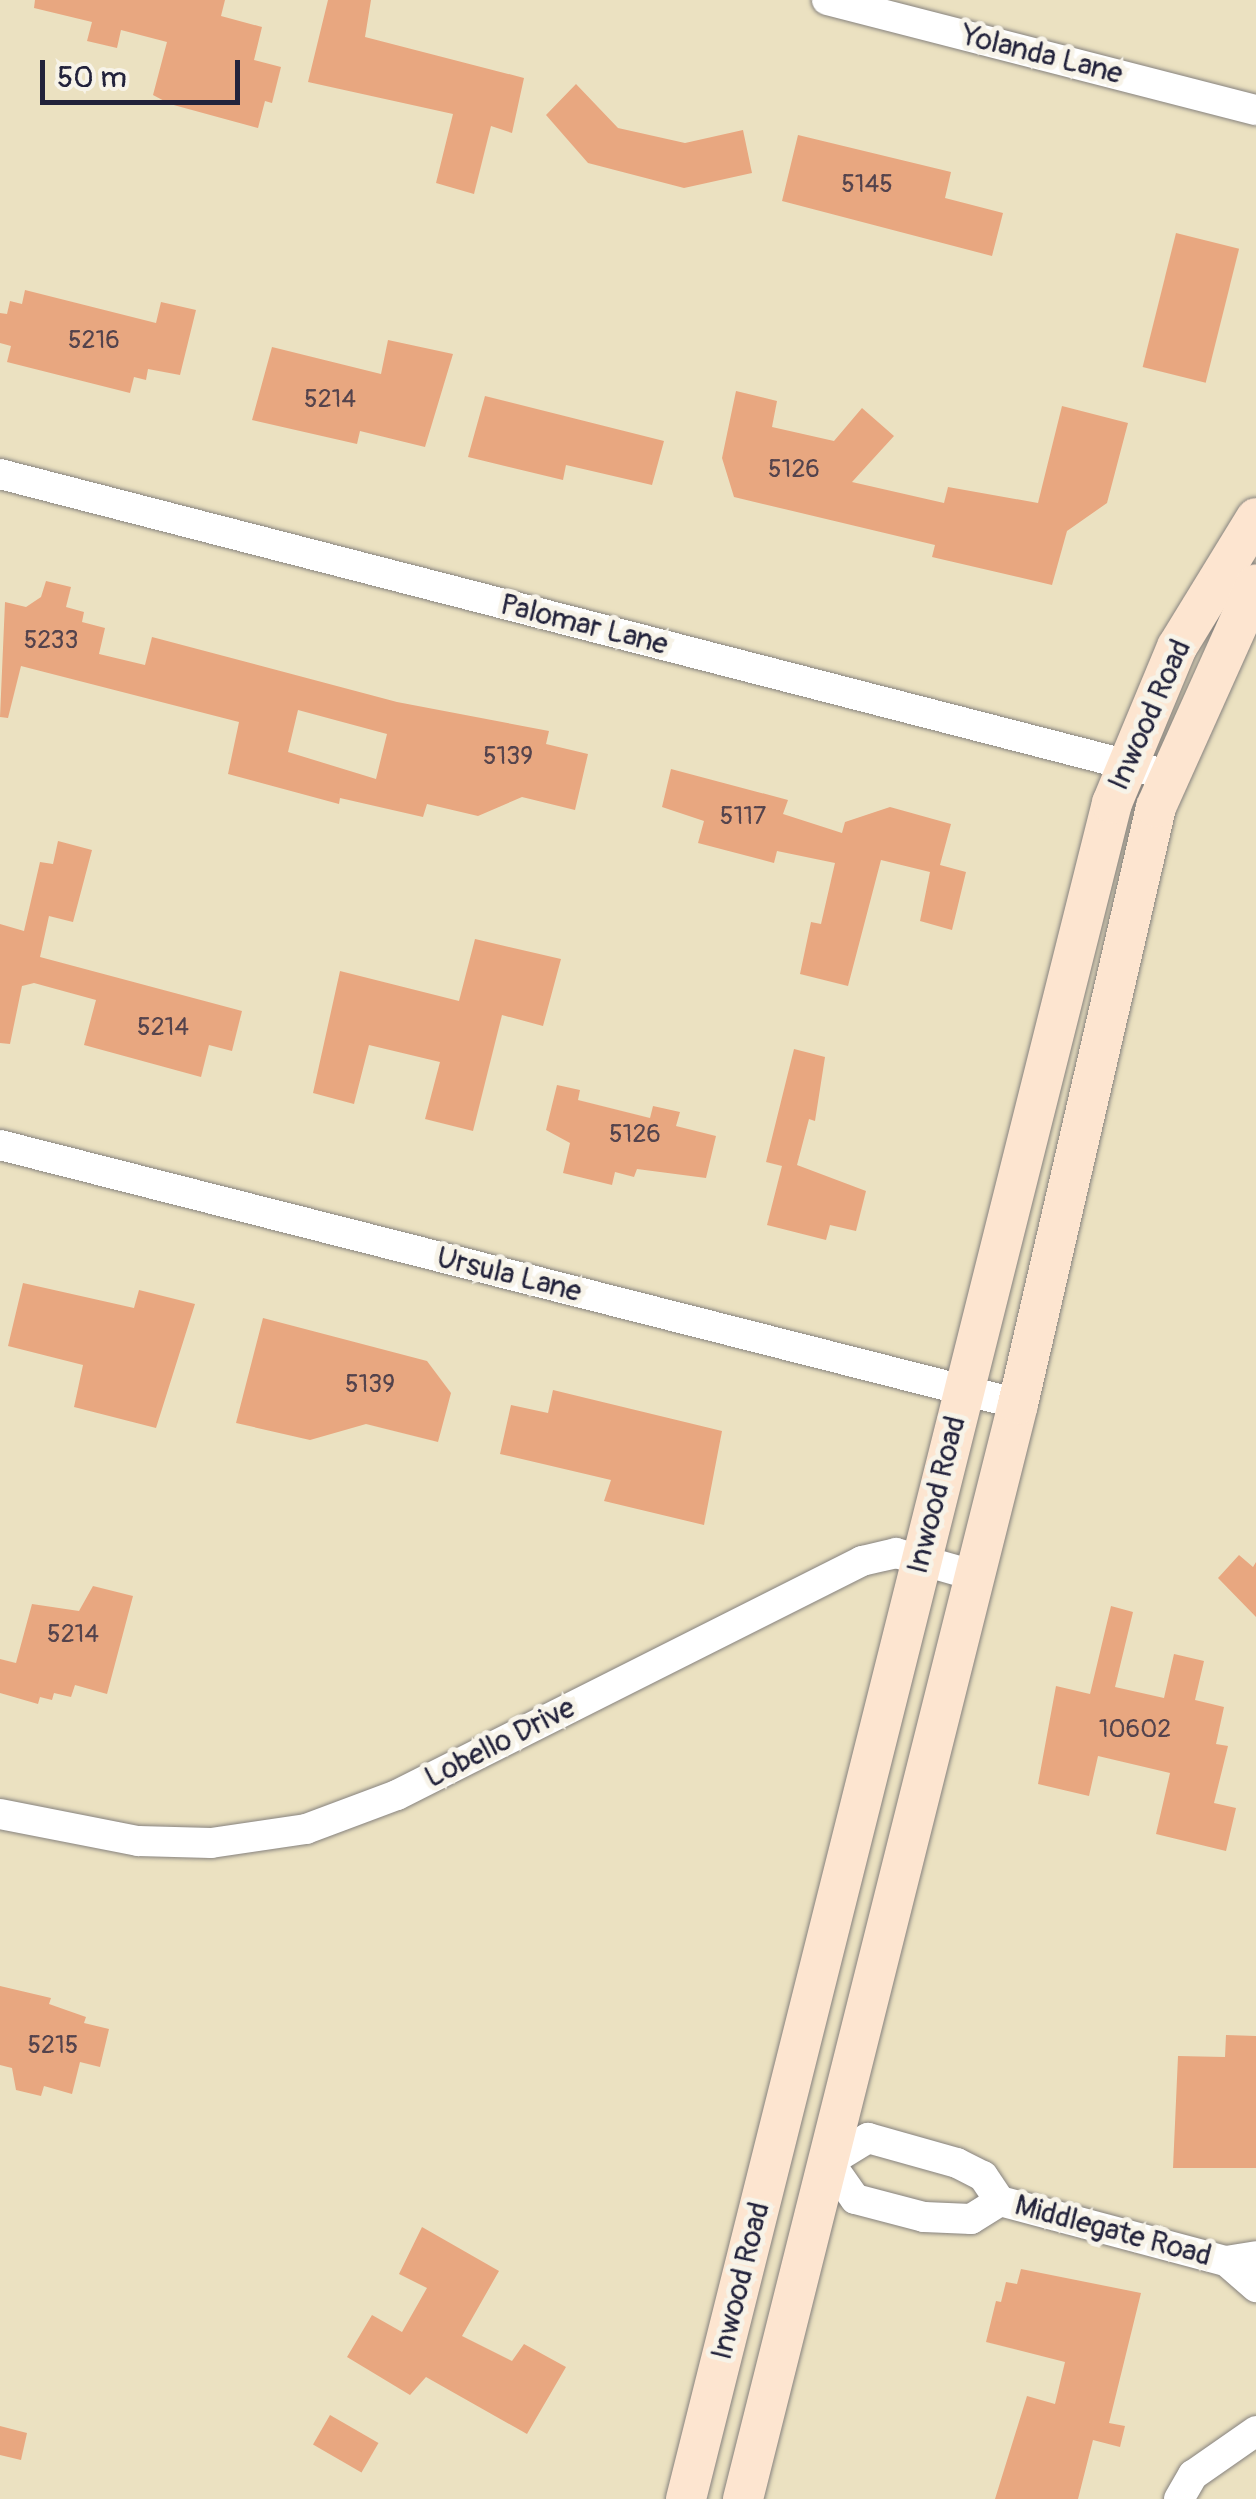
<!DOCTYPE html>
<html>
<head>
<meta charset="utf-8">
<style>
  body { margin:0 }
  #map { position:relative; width:1256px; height:2499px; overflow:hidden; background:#ebe1c1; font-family:Pangolin,sans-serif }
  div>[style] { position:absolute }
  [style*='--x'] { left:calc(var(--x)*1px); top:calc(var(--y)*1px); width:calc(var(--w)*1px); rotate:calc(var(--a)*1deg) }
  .building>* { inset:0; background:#e8a780; transform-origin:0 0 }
  .roads { filter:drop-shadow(0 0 2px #86827e) drop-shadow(0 0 2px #86827e) }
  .street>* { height:30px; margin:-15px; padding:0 15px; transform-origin:15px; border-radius:15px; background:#fff }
  .secondary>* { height:40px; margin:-20px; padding:0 20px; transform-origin:20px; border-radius:20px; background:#fde5d0 }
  span { translate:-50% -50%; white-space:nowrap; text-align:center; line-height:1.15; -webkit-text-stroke:10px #f7f3e8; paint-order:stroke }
  .number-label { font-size:25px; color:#54434c }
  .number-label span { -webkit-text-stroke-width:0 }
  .street-label { font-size:30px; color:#22223b }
  .scale { position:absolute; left:40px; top:60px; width:200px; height:45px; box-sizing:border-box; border:5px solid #22223b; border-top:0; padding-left:12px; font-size:30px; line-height:35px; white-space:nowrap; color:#22223b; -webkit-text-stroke:8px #f7f3e8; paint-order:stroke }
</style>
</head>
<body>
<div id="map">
  <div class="building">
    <div style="clip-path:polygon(35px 0,225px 0,221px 16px,262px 27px,254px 60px,281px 67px,272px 103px,265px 101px,258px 128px,170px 104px,153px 95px,167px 42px,121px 30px,117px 48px,87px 41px,92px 22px,34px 8px)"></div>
    <div style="clip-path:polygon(328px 0,371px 0,365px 37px,524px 78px,512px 133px,491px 126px,474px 194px,436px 183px,453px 114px,308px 82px)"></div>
    <div style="clip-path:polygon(576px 84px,618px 128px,685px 143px,743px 130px,752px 173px,684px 188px,588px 163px,546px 115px)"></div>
    <div style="clip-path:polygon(798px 135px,951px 172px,945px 198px,1003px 213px,992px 256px,782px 201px)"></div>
    <div style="left:1176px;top:233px;width:65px;height:138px;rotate:14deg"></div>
    <div style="clip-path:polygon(25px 290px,156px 323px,161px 302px,196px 310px,180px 375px,148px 369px,146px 380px,134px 377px,130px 393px,7px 362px,11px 346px,0 343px,0 313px,7px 314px,10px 301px,22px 304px)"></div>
    <div style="clip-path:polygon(388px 340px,453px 354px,425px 447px,360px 431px,357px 444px,252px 420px,272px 347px,381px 374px)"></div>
    <div style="clip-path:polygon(736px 391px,777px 401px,772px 427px,834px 441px,862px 408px,894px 436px,852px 482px,944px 503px,948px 487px,1038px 503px,1062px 406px,1128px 423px,1107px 503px,1067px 531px,1052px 585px,932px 557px,935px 545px,734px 497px,722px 458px)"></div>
    <div style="clip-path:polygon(485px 396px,664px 441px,652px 485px,566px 465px,563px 480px,468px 457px)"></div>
    <div style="clip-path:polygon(evenodd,46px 581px,71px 587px,66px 607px,84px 612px,82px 622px,105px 628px,99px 654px,145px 665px,152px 637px,397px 702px,549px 731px,546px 744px,588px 754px,575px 810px,522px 797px,478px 816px,427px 804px,423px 817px,340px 798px,339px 804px,228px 774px,239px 722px,21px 666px,8px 718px,0 717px,5px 602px,26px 607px,41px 597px,46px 581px,298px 710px,387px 734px,376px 779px,288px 752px,298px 710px)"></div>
    <div style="clip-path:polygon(671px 769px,788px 800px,783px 814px,842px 833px,845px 822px,890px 807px,951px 824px,940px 865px,966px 872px,952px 930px,920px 921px,930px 872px,881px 860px,848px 986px,800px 974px,811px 922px,821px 924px,835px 863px,777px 851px,774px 863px,698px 843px,704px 821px,662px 807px)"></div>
    <div style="clip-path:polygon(58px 841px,92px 850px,73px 922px,49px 916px,40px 957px,242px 1011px,232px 1051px,209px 1045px,201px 1077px,84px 1045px,96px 1000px,34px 983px,22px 986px,10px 1044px,0 1043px,0 924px,24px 931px,40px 862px,53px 864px)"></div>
    <div style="clip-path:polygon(475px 939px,561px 959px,543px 1026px,502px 1015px,473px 1131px,425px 1119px,440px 1062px,369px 1045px,354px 1104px,313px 1093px,340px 971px,459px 1001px)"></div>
    <div style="clip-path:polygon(794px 1049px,825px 1057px,815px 1121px,809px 1119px,797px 1165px,866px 1191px,856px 1231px,830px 1225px,826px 1240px,767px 1225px,782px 1166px,766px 1162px)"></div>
    <div style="clip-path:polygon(557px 1085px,580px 1090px,578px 1100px,650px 1118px,653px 1106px,680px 1112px,676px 1126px,716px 1136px,706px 1178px,637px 1169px,634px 1177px,615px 1172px,612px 1185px,563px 1173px,570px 1143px,546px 1130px)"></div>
    <div style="clip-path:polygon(23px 1283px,134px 1308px,139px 1290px,195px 1304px,156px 1428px,74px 1407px,83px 1365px,8px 1346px)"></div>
    <div style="clip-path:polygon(263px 1318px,427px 1361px,451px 1393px,438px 1442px,366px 1424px,310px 1440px,236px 1423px)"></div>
    <div style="clip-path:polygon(553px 1390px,722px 1431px,704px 1525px,604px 1501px,611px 1480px,500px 1454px,511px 1405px,548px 1413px)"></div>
    <div style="clip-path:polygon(1239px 1555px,1253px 1567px,1256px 1562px,1256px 1617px,1218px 1578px)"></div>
    <div style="clip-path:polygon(93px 1586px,133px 1596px,107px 1694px,75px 1685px,71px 1697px,54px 1693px,52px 1700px,40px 1697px,38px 1704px,0 1693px,0 1659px,16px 1663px,32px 1604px,79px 1611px)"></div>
    <div style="clip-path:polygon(1111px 1606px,1133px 1612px,1115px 1687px,1164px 1698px,1174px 1654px,1204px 1661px,1195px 1700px,1224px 1707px,1216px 1744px,1228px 1746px,1214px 1803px,1236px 1808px,1226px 1851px,1156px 1834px,1170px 1773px,1098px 1756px,1089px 1796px,1038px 1784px,1056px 1686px,1090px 1694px)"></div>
    <div style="clip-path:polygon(0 1986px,51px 1998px,49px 2004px,86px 2017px,84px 2023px,109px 2029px,100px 2067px,80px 2062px,72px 2094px,44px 2086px,41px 2096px,16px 2090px,12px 2068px,0 2065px)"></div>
    <div style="clip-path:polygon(1226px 2035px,1256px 2036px,1256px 2168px,1173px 2168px,1178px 2056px,1225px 2057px)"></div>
    <div style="clip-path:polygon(422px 2227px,499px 2271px,462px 2336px,512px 2361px,524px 2344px,566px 2367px,527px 2434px,426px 2377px,410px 2395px,347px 2357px,372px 2315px,402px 2332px,427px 2288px,399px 2274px)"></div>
    <div style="clip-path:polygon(1021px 2269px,1141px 2293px,1109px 2423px,1125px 2426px,1120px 2447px,1093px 2440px,1078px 2499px,995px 2499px,1027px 2396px,1055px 2404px,1065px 2362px,986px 2342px,996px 2301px,1001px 2302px,1006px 2282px,1017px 2284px)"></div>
    <div style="left:330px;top:2415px;width:56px;height:34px;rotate:30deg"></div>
    <div style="clip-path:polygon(0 2426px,27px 2433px,21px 2460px,0 2455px)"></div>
  </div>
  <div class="roads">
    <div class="street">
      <div style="--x:827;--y:0;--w:443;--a:14.4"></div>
      <div style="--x:0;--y:474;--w:1205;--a:14.46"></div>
      <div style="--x:0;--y:1145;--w:1050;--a:14.27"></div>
      <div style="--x:0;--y:1814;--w:141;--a:11.1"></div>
      <div style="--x:138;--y:1841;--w:73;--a:1.6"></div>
      <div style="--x:211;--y:1843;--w:96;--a:-8.4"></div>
      <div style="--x:306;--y:1829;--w:97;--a:-20.5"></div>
      <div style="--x:397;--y:1795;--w:521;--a:-26.71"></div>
      <div style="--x:862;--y:1561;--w:35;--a:-13"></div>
      <div style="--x:896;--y:1553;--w:83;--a:16"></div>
      <div style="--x:1000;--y:2201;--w:34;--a:148"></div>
      <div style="--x:971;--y:2219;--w:47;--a:-177.6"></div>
      <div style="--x:924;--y:2217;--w:71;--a:-165.4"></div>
      <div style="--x:855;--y:2199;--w:45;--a:-125.1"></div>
      <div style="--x:829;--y:2162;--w:46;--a:-31.6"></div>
      <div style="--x:868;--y:2138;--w:92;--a:15.7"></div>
      <div style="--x:957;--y:2163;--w:29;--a:27"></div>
      <div style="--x:983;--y:2176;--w:30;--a:56"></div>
      <div style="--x:1000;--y:2201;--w:234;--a:14.9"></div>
      <div style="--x:1226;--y:2261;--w:30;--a:-9"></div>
      <div style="--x:1226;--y:2261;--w:40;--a:41"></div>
      <div style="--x:1179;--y:2499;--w:28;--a:-60"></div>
      <div style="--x:1193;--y:2475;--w:77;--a:-34.9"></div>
    </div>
    <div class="secondary">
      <div style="--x:686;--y:2499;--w:1749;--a:-75.9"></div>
      <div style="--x:1112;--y:803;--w:169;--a:-67.4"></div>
      <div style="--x:1177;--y:647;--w:151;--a:-58.5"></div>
      <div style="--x:743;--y:2499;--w:1129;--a:-75.9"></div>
      <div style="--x:1018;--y:1404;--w:613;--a:-76.98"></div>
      <div style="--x:1156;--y:807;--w:244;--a:-65.8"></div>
    </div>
  </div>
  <div class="number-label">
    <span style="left:867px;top:185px">5145</span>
    <span style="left:94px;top:341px">5216</span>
    <span style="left:330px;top:400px">5214</span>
    <span style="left:794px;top:470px">5126</span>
    <span style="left:51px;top:641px">5233</span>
    <span style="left:508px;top:757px">5139</span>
    <span style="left:743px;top:817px">5117</span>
    <span style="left:163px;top:1028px">5214</span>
    <span style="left:635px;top:1135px">5126</span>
    <span style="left:370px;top:1385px">5139</span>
    <span style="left:73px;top:1635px">5214</span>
    <span style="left:1135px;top:1730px">10602</span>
    <span style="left:53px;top:2046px">5215</span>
  </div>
  <div class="street-label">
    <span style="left:1042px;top:55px;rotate:14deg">Yolanda Lane</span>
    <span style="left:584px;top:625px;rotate:14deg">Palomar Lane</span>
    <span style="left:1150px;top:715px;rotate:-66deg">Inwood Road</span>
    <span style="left:509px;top:1275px;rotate:14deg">Ursula Lane</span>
    <span style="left:937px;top:1495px;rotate:-76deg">Inwood Road</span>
    <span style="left:500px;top:1743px;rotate:-27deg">Lobello Drive</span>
    <span style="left:1113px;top:2231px;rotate:15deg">Middlegate Road</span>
    <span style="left:741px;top:2281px;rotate:-76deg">Inwood Road</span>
  </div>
  <div class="scale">50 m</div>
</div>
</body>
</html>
